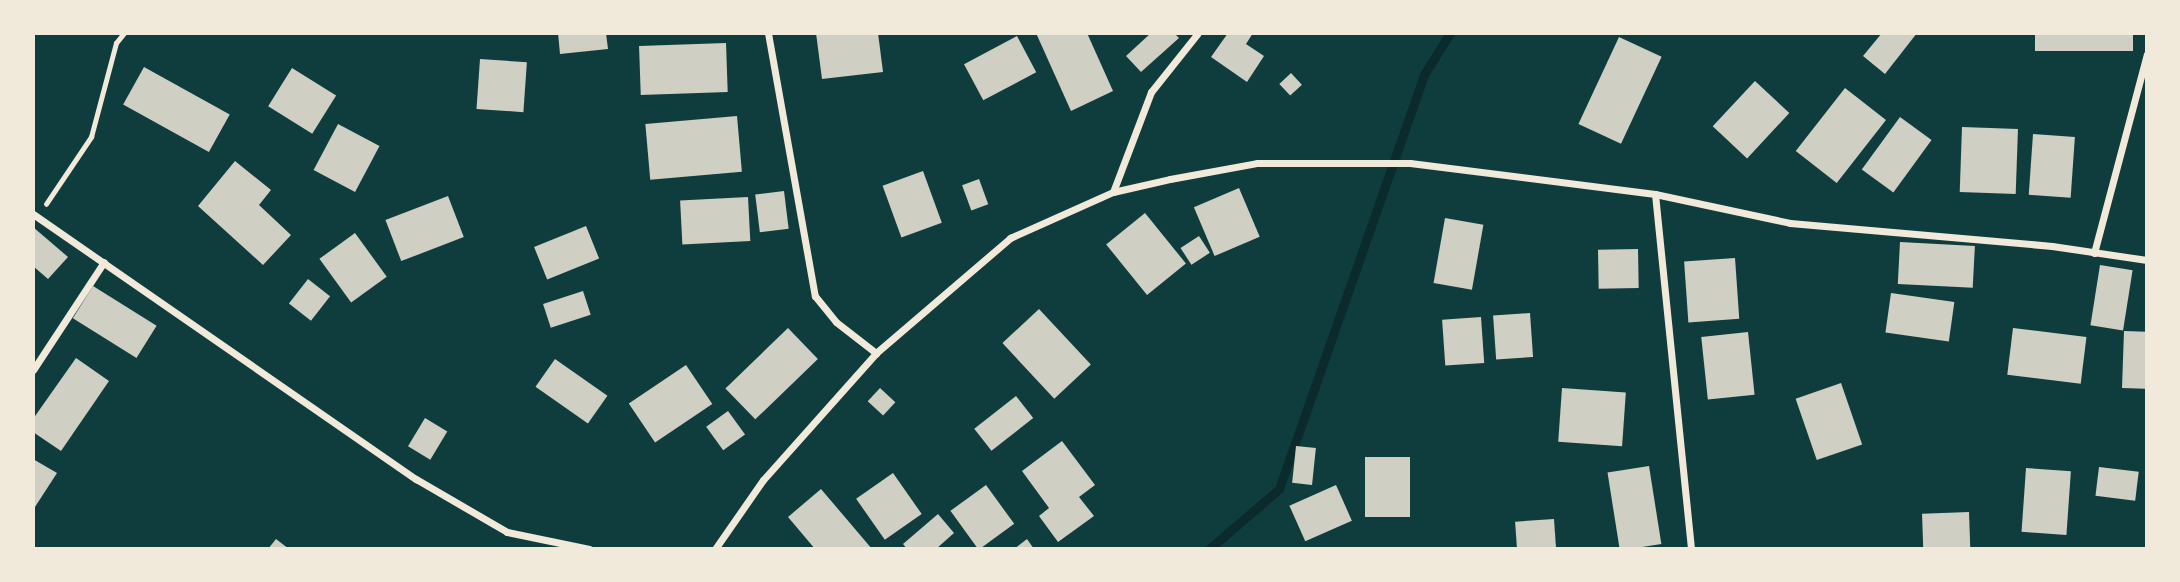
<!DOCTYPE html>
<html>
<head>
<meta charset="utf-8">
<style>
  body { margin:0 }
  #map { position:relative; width:2180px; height:582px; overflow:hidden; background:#0f3d3e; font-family:Inter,sans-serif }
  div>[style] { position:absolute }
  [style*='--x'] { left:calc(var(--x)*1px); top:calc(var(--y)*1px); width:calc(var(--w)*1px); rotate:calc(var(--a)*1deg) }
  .stream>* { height:9px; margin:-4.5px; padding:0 4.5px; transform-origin:4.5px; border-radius:4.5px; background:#0a2a2b }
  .building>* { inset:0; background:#cfcfc3; transform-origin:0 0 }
  .path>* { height:4.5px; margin:-2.25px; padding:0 2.25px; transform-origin:2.25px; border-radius:2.25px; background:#f1e9da }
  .minor>* { height:7px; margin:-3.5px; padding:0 3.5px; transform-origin:3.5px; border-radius:3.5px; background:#f1e9da }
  span { translate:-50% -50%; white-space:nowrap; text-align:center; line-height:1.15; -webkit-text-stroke:5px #f1e9da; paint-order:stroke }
  .frame { position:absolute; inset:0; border:35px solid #f1e9da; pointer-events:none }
</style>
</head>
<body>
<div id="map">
  <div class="stream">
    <div style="--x:1209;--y:549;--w:92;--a:-40.6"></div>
    <div style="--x:1279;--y:489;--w:441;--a:-70.7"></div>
    <div style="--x:1425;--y:73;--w:47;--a:-58"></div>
  </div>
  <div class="building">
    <div style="clip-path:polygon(558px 33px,606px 33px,608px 49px,560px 54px)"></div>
    <div style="clip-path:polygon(816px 33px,878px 33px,883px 72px,822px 79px)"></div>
    <div style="clip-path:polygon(1036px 33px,1087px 33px,1113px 91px,1071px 111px)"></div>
    <div style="clip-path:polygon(1151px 33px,1174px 33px,1179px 38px,1141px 72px,1126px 56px)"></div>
    <div style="clip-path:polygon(1228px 33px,1253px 33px,1246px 44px,1264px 56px,1247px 82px,1211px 57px)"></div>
    <div style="clip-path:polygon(1882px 33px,1917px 33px,1885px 74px,1863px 56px)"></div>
    <div style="left:2035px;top:33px;width:98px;height:18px"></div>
    <div style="left:1017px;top:36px;width:41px;height:60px;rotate:62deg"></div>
    <div style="left:1619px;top:37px;width:47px;height:96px;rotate:25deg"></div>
    <div style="left:726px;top:43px;width:49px;height:87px;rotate:88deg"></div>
    <div style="left:480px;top:59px;width:47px;height:50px;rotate:4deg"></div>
    <div style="left:144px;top:67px;width:98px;height:43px;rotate:29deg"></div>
    <div style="left:292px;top:68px;width:52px;height:45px;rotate:32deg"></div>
    <div style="left:1291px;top:73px;width:16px;height:16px;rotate:47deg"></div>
    <div style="left:1755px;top:81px;width:47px;height:62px;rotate:43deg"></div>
    <div style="left:1845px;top:88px;width:52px;height:80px;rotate:38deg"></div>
    <div style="left:737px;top:116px;width:56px;height:92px;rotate:85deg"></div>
    <div style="left:1900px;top:117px;width:39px;height:65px;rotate:36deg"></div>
    <div style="left:338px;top:124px;width:47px;height:52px;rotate:28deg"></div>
    <div style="left:1962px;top:127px;width:56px;height:65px;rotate:2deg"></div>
    <div style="left:2033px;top:134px;width:42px;height:61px;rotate:4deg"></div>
    <div style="clip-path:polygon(235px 161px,271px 190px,259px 205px,291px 235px,263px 265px,198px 206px)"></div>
    <div style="left:923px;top:171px;width:55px;height:43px;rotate:70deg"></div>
    <div style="left:979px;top:179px;width:27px;height:18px;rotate:70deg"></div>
    <div style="left:1239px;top:188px;width:53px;height:49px;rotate:67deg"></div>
    <div style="left:784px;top:191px;width:38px;height:29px;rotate:83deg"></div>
    <div style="left:448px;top:196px;width:44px;height:67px;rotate:69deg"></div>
    <div style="left:748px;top:197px;width:44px;height:68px;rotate:87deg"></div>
    <div style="left:1145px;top:213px;width:65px;height:50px;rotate:51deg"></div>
    <div style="left:1445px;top:218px;width:39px;height:66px;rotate:10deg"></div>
    <div style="left:586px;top:226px;width:35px;height:56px;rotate:68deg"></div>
    <div style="clip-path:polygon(33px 227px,68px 257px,48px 279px,33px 266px)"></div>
    <div style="left:355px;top:233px;width:54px;height:44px;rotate:54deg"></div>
    <div style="left:1199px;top:236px;width:20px;height:22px;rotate:57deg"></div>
    <div style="left:1900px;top:242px;width:75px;height:42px;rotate:3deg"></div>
    <div style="left:1638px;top:249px;width:39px;height:40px;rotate:89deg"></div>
    <div style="left:1735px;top:258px;width:61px;height:51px;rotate:86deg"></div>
    <div style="left:2100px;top:265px;width:33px;height:61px;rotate:9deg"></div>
    <div style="left:308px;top:279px;width:28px;height:31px;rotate:38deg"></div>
    <div style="left:93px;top:286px;width:75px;height:38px;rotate:32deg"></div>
    <div style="left:583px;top:291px;width:25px;height:42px;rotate:72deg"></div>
    <div style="left:1891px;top:293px;width:64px;height:40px;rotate:8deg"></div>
    <div style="left:1039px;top:309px;width:76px;height:50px;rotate:47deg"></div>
    <div style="left:1530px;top:313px;width:44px;height:37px;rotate:86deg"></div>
    <div style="left:1481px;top:317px;width:46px;height:39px;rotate:86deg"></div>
    <div style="left:788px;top:328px;width:43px;height:87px;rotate:46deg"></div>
    <div style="left:2013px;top:328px;width:74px;height:47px;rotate:7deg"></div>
    <div style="left:2124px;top:331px;width:23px;height:57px;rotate:2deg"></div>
    <div style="left:1748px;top:332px;width:63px;height:47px;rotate:84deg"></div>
    <div style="clip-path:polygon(76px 358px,109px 381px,61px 451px,33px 432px,33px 419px)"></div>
    <div style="left:555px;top:359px;width:64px;height:34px;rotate:35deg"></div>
    <div style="left:686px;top:365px;width:47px;height:69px;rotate:56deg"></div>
    <div style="left:1841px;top:383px;width:65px;height:48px;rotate:71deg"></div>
    <div style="left:880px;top:388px;width:21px;height:18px;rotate:43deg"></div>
    <div style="left:1562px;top:388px;width:64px;height:54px;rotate:4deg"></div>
    <div style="left:1016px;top:396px;width:28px;height:53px;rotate:52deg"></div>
    <div style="left:728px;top:411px;width:29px;height:27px;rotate:54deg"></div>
    <div style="left:425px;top:418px;width:26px;height:33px;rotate:31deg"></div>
    <div style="clip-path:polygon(1062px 441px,1095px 485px,1079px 497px,1094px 516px,1058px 542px,1039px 516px,1049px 508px,1022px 471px)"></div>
    <div style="left:1296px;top:446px;width:20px;height:37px;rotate:6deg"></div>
    <div style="left:1365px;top:457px;width:45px;height:60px"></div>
    <div style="clip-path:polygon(33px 459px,57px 473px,33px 510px)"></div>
    <div style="left:1649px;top:466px;width:79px;height:42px;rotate:81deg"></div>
    <div style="left:2099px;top:467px;width:40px;height:29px;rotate:7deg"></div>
    <div style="left:2026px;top:468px;width:45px;height:64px;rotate:4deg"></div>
    <div style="left:893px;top:473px;width:50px;height:45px;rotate:55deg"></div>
    <div style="left:986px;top:485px;width:48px;height:44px;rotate:54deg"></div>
    <div style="left:1336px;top:485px;width:39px;height:51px;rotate:66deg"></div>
    <div style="clip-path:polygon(821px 489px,872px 549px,815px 549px,788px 517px)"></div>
    <div style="left:1969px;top:512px;width:37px;height:47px;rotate:88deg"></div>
    <div style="clip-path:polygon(938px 514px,954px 533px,936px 549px,907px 549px,903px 544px)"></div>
    <div style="left:1554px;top:519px;width:30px;height:39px;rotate:86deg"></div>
    <div style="clip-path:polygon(276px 539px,289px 549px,268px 549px)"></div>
    <div style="clip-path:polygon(1027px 539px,1034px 549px,1014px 549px)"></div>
  </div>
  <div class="path">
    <div style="--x:46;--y:204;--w:81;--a:-56.1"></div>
    <div style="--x:91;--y:137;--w:97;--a:-75.1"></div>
    <div style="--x:116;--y:43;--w:13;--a:-51"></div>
  </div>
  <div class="minor">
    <div style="--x:768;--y:33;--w:267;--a:79.9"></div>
    <div style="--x:815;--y:296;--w:33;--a:51"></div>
    <div style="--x:836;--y:322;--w:51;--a:37.8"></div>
    <div style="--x:1113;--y:192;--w:107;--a:-69.2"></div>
    <div style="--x:1151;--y:92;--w:75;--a:-51.5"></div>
    <div style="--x:1655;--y:194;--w:357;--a:84.2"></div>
    <div style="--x:33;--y:214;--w:466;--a:34.7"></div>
    <div style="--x:416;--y:479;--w:105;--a:30.2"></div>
    <div style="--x:507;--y:532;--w:84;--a:11.7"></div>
    <div style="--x:2094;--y:253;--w:206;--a:-75.1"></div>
    <div style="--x:33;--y:370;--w:129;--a:-56.7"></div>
    <div style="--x:715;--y:549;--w:84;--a:-55.2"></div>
    <div style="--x:763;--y:480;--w:170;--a:-48.3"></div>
    <div style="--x:876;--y:353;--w:177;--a:-40.6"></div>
    <div style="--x:1010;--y:238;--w:113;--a:-24.1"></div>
    <div style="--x:1113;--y:192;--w:58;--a:-12.8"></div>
    <div style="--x:1170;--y:179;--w:88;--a:-10.4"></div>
    <div style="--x:1257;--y:163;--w:153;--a:0"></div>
    <div style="--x:1410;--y:163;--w:247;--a:7.2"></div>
    <div style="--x:1655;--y:194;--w:138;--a:12.1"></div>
    <div style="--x:1790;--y:223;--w:263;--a:5"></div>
    <div style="--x:2052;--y:246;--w:96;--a:8.4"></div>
  </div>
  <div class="frame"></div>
</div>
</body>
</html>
